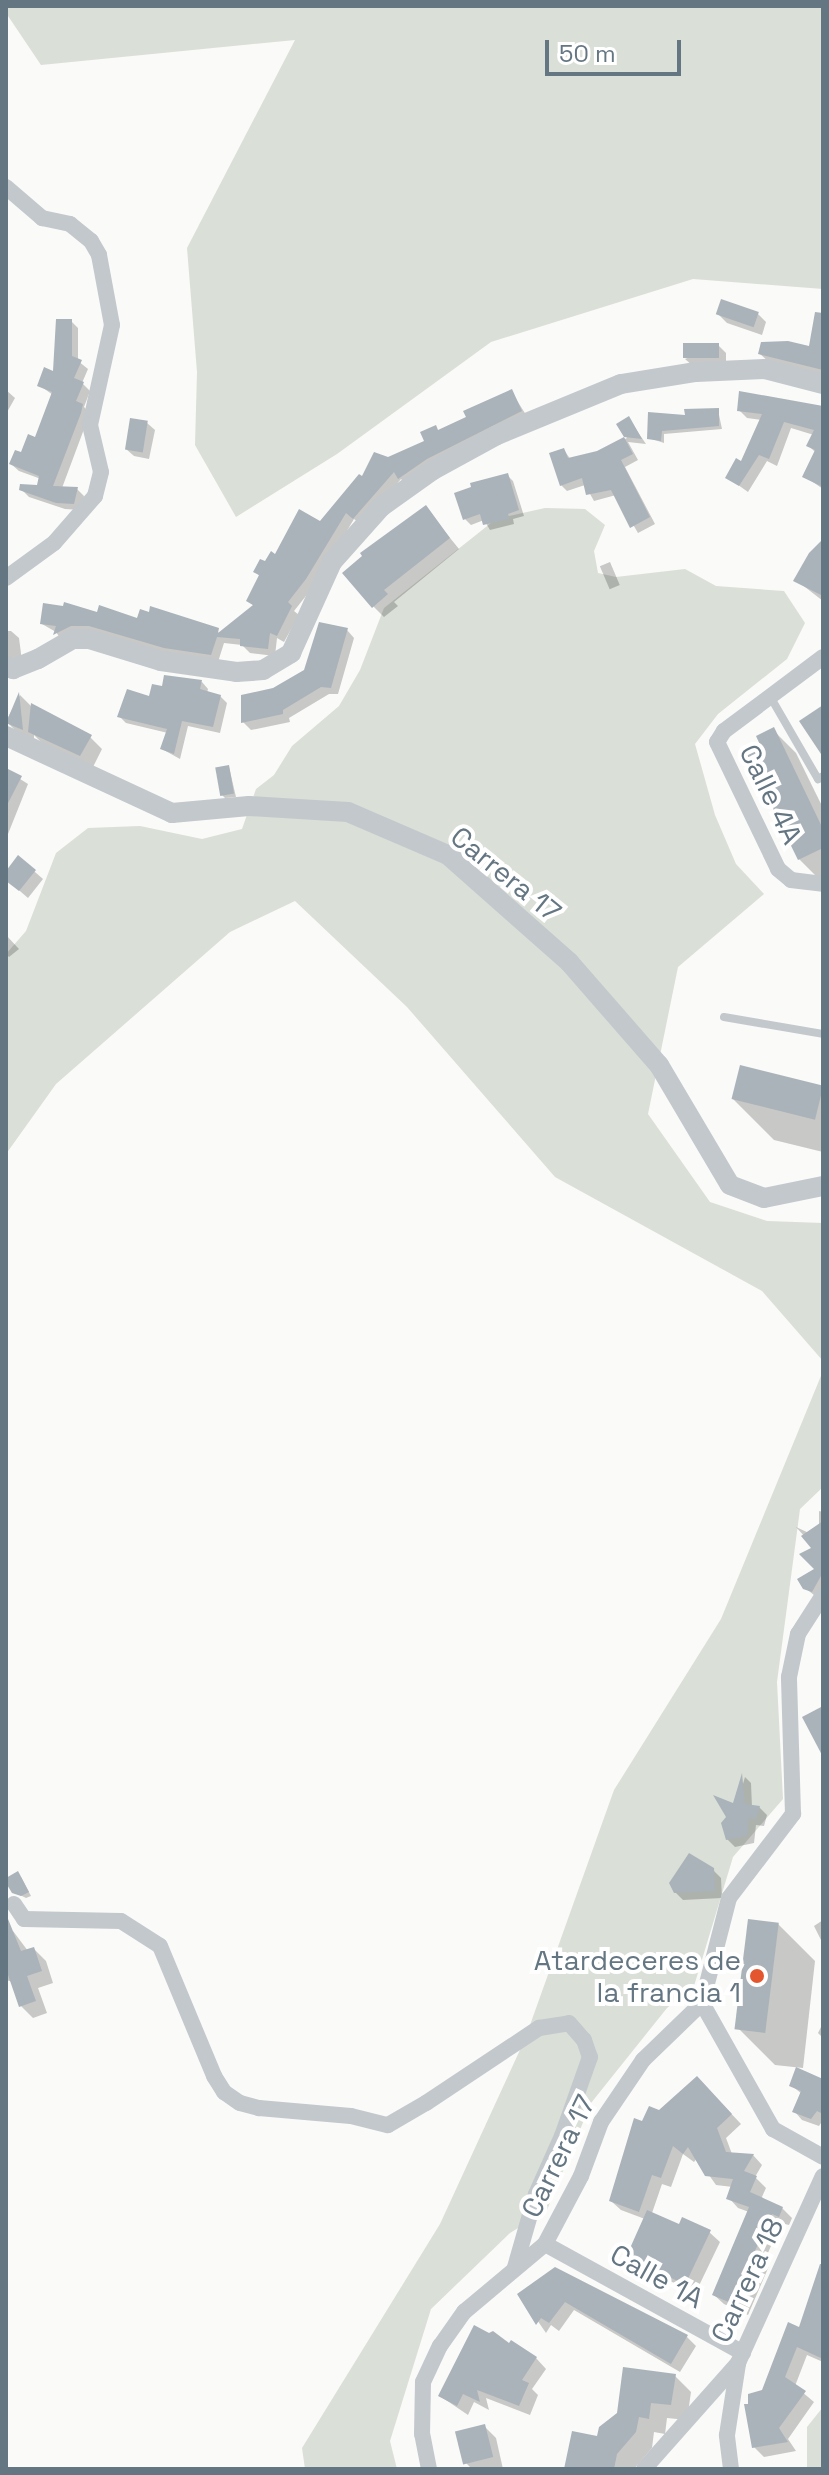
<!DOCTYPE html>
<html>
<head>
<meta charset="utf-8">
<style>
  body { margin:0 }
  #map { position:relative; width:829px; height:2475px; overflow:hidden; background:#fafaf8; font-family:"Space Grotesk",sans-serif }
  div>[style] { position:absolute }
  [style*='--x'] { left:calc(var(--x)*1px); top:calc(var(--y)*1px); width:calc(var(--w)*1px); rotate:calc(var(--a)*1deg) }
  .green>* { inset:0; background:#dadfd7 }
  .shadow>* { inset:0; background:#0003; transform-origin:0 0 }
  .building>* { inset:0; background:#aab3b9; transform-origin:0 0 }
  .service>* { height:8px; margin:-4px; padding:0 4px; transform-origin:4px; border-radius:4px; background:#c3c8cc }
  .minor>* { height:16px; margin:-8px; padding:0 8px; transform-origin:8px; border-radius:8px; background:#c3c8cc }
  .tertiary>* { height:20px; margin:-10px; padding:0 10px; transform-origin:10px; border-radius:10px; background:#c3c8cc }
  .dots>* { width:22px; height:22px; translate:-50% -50%; box-sizing:border-box; border:4px solid #fff; border-radius:50% }
  span { translate:-50% -50%; white-space:nowrap; text-align:center; line-height:1.15; -webkit-text-stroke:8px #fff; paint-order:stroke }
  .street-label { font-size:28px; color:#657683 }
  .poi-label { font-size:28px; color:#657683 }
  .right { translate:-100% -50%; text-align:right }
  .frame { position:absolute; inset:0; border:8px solid #657683; pointer-events:none }
  .scale { position:absolute; left:545px; top:40px; width:136px; height:36px; box-sizing:border-box; border:4px solid #657683; border-top:0; padding-left:10px; font-size:24px; line-height:28px; white-space:nowrap; color:#657683; -webkit-text-stroke:6px #fff; paint-order:stroke }
</style>
</head>
<body>
<div id="map">
  <div class="green">
    <div style="clip-path:polygon(6px 6px,823px 6px,823px 289px,693px 279px,491px 342px,337px 454px,236px 517px,195px 445px,197px 372px,187px 248px,295px 40px,41px 65px,6px 13px)"></div>
    <div style="clip-path:polygon(545px 508px,585px 509px,605px 525px,594px 551px,598px 573px,616px 577px,685px 569px,716px 586px,784px 591px,805px 623px,787px 659px,718px 714px,695px 744px,715px 815px,736px 864px,764px 894px,678px 967px,648px 1114px,710px 1202px,767px 1221px,823px 1223px,823px 1361px,762px 1291px,555px 1177px,407px 1007px,295px 901px,230px 932px,56px 1084px,6px 1154px,6px 954px,26px 931px,56px 853px,88px 828px,140px 826px,202px 839px,242px 829px,256px 789px,274px 775px,292px 746px,339px 706px,360px 670px,384px 608px,496px 519px)"></div>
    <div style="clip-path:polygon(823px 1371px,823px 1487px,800px 1509px,777px 1682px,783px 1799px,733px 1857px,694px 1986px,667px 2008px,591px 2103px,547px 2210px,510px 2233px,431px 2309px,390px 2441px,397px 2469px,305px 2469px,302px 2448px,440px 2224px,525px 2039px,614px 1790px,721px 1619px)"></div>
    <div style="clip-path:polygon(823px 2407px,823px 2469px,807px 2469px,807px 2427px)"></div>
  </div>
  <div class="shadow">
    <div style="clip-path:polygon(758px 314px,766px 322px,762px 335px,727px 323px,719px 315px)"></div>
    <div style="clip-path:polygon(71px 321px,78px 328px,78px 361px,88px 369px,82px 383px,90px 391px,84px 407px,90px 413px,62px 488px,77px 489px,84px 496px,81px 510px,65px 509px,29px 497px,21px 489px,39px 487px,41px 479px,19px 471px,11px 464px,36px 440px,53px 395px,39px 385px,55px 373px)"></div>
    <div style="clip-path:polygon(823px 324px,823px 376px,770px 363px,760px 354px,810px 348px)"></div>
    <div style="clip-path:polygon(718px 345px,726px 353px,726px 365px,693px 366px,685px 359px)"></div>
    <div style="clip-path:polygon(6px 390px,15px 398px,6px 414px)"></div>
    <div style="clip-path:polygon(511px 391px,528px 418px,407px 485px,401px 479px,362px 525px,354px 519px,313px 587px,294px 611px,299px 615px,284px 642px,277px 638px,275px 656px,250px 653px,242px 645px,224px 643px,218px 662px,62px 641px,56px 632px,42px 624px,98px 614px,221px 633px,254px 606px,248px 601px,261px 577px,255px 572px,321px 523px,363px 479px,388px 459px,427px 442px)"></div>
    <div style="clip-path:polygon(823px 404px,823px 489px,804px 476px,816px 453px,808px 445px,814px 435px,791px 428px,777px 466px,767px 461px,748px 492px,727px 477px,742px 464px,762px 420px,747px 418px,739px 410px,822px 407px)"></div>
    <div style="clip-path:polygon(718px 410px,722px 429px,664px 434px,664px 443px,649px 438px,687px 417px)"></div>
    <div style="clip-path:polygon(629px 419px,646px 444px,628px 442px,638px 460px,625px 467px,655px 524px,638px 533px,616px 495px,594px 501px,585px 485px,567px 491px,561px 485px,564px 450px,571px 460px,597px 453px,627px 438px,619px 425px)"></div>
    <div style="clip-path:polygon(147px 423px,155px 430px,149px 459px,134px 456px,126px 449px)"></div>
    <div style="clip-path:polygon(507px 475px,513px 481px,524px 516px,513px 519px,514px 524px,490px 530px,484px 520px,471px 525px,465px 519px)"></div>
    <div style="clip-path:polygon(425px 507px,459px 549px,394px 602px,398px 606px,384px 617px,373px 606px)"></div>
    <div style="clip-path:polygon(823px 541px,823px 601px,796px 580px)"></div>
    <div style="left:610px;top:562px;width:25px;height:11px;rotate:67deg"></div>
    <div style="clip-path:polygon(347px 630px,354px 638px,338px 694px,329px 694px,289px 718px,290px 722px,251px 730px,243px 722px,274px 690px,306px 671px)"></div>
    <div style="clip-path:polygon(6px 631px,11px 631px,19px 638px,22px 661px,6px 660px)"></div>
    <div style="clip-path:polygon(202px 682px,208px 689px,207px 693px,220px 696px,227px 703px,220px 733px,188px 726px,180px 759px,162px 749px,168px 733px,126px 723px,119px 716px,163px 689px)"></div>
    <div style="clip-path:polygon(20px 695px,33px 708px,90px 737px,102px 749px,93px 767px,42px 743px,34px 735px,34px 740px,18px 733px,6px 721px)"></div>
    <div style="clip-path:polygon(773px 730px,796px 753px,823px 808px,822px 882px,799px 859px,764px 748px)"></div>
    <div style="clip-path:polygon(229px 767px,236px 797px,225px 798px,222px 795px)"></div>
    <div style="clip-path:polygon(6px 770px,28px 784px,6px 839px)"></div>
    <div style="clip-path:polygon(19px 858px,43px 879px,28px 898px,6px 879px)"></div>
    <div style="clip-path:polygon(6px 935px,19px 949px,9px 957px,6px 954px)"></div>
    <div style="clip-path:polygon(823px 1088px,823px 1152px,774px 1140px,733px 1099px)"></div>
    <div style="clip-path:polygon(819px 1511px,823px 1512px,823px 1602px,805px 1588px,818px 1570px,815px 1548px,796px 1527px,809px 1533px,819px 1527px)"></div>
    <div style="clip-path:polygon(745px 1777px,751px 1783px,752px 1807px,759px 1807px,767px 1815px,764px 1826px,756px 1825px,754px 1843px,735px 1847px,727px 1839px)"></div>
    <div style="clip-path:polygon(713px 1870px,721px 1878px,722px 1898px,683px 1900px,675px 1892px)"></div>
    <div style="clip-path:polygon(21px 1877px,31px 1896px,26px 1898px,14px 1892px)"></div>
    <div style="clip-path:polygon(823px 1920px,823px 1944px,814px 1926px)"></div>
    <div style="clip-path:polygon(778px 1924px,815px 1961px,803px 2068px,775px 2065px,738px 2028px)"></div>
    <div style="clip-path:polygon(13px 1931px,28px 1951px,34px 1949px,46px 1961px,53px 1983px,38px 1988px,47px 2013px,33px 2018px,21px 2006px,13px 1982px,6px 1980px,6px 1933px)"></div>
    <div style="clip-path:polygon(823px 2023px,823px 2038px,818px 2033px)"></div>
    <div style="clip-path:polygon(823px 2082px,823px 2120px,819px 2126px,802px 2120px,795px 2112px,802px 2094px,792px 2086px)"></div>
    <div style="clip-path:polygon(707px 2088px,741px 2124px,726px 2138px,732px 2154px,753px 2155px,762px 2165px,755px 2177px,766px 2188px,761px 2199px,782px 2208px,792px 2218px,789px 2225px,781px 2223px,764px 2262px,769px 2266px,748px 2315px,724px 2304px,714px 2295px,749px 2212px,738px 2208px,729px 2198px,733px 2187px,716px 2185px,697px 2158px,694px 2162px,683px 2154px,671px 2187px,662px 2184px,652px 2213px,680px 2227px,709px 2232px,720px 2242px,695px 2294px,640px 2265px,629px 2255px,645px 2219px,621px 2210px,611px 2201px,643px 2123px)"></div>
    <div style="clip-path:polygon(556px 2269px,687px 2337px,696px 2346px,680px 2372px,574px 2310px,559px 2331px,551px 2325px,546px 2333px,520px 2295px)"></div>
    <div style="clip-path:polygon(823px 2283px,823px 2362px,807px 2355px,795px 2386px,814px 2402px,788px 2439px,796px 2451px,764px 2457px,754px 2447px,764px 2392px,801px 2330px)"></div>
    <div style="clip-path:polygon(509px 2346px,536px 2358px,546px 2369px,532px 2389px,538px 2395px,530px 2415px,486px 2398px,489px 2410px,474px 2402px,468px 2415px,440px 2396px)"></div>
    <div style="clip-path:polygon(675px 2376px,691px 2392px,687px 2420px,667px 2418px,665px 2434px,654px 2432px,652px 2448px,634px 2469px,566px 2469px)"></div>
    <div style="clip-path:polygon(485px 2427px,496px 2438px,503px 2469px,472px 2469px,466px 2463px)"></div>
  </div>
  <div class="building">
    <div style="left:721px;top:299px;width:40px;height:16px;rotate:19deg"></div>
    <div style="clip-path:polygon(815px 312px,823px 313px,823px 370px,758px 354px,761px 342px,788px 341px,809px 346px)"></div>
    <div style="clip-path:polygon(56px 319px,72px 319px,72px 356px,82px 360px,74px 378px,84px 382px,76px 401px,83px 404px,81px 413px,53px 486px,78px 487px,74px 504px,56px 503px,19px 490px,20px 484px,37px 485px,39px 476px,9px 464px,15px 450px,21px 452px,28px 434px,35px 437px,52px 392px,37px 386px,44px 367px,53px 371px)"></div>
    <div style="left:719px;top:343px;width:15px;height:36px;rotate:90deg"></div>
    <div style="clip-path:polygon(512px 389px,522px 411px,427px 459px,398px 479px,394px 472px,353px 519px,346px 513px,306px 579px,288px 602px,292px 606px,277px 636px,270px 633px,268px 649px,240px 646px,240px 639px,217px 637px,211px 655px,164px 648px,89px 626px,71px 626px,53px 635px,56px 626px,40px 624px,43px 603px,63px 606px,64px 602px,97px 612px,99px 605px,137px 618px,140px 609px,149px 612px,150px 606px,219px 628px,218px 633px,253px 605px,246px 601px,259px 575px,253px 572px,260px 559px,265px 561px,271px 551px,275px 554px,299px 509px,320px 521px,359px 474px,362px 476px,374px 452px,388px 457px,424px 441px,420px 432px,436px 425px,438px 430px,466px 417px,463px 411px)"></div>
    <div style="clip-path:polygon(739px 391px,823px 406px,823px 487px,802px 477px,815px 450px,806px 446px,814px 430px,784px 422px,769px 459px,759px 455px,739px 486px,725px 478px,736px 458px,741px 461px,762px 414px,737px 411px)"></div>
    <div style="clip-path:polygon(719px 408px,719px 426px,662px 431px,661px 441px,647px 439px,648px 412px,685px 415px,684px 409px)"></div>
    <div style="clip-path:polygon(629px 416px,642px 439px,624px 437px,633px 454px,621px 460px,650px 517px,630px 528px,611px 490px,586px 495px,582px 478px,560px 486px,549px 453px,564px 448px,568px 458px,597px 451px,624px 437px,616px 424px)"></div>
    <div style="left:130px;top:418px;width:18px;height:32px;rotate:9deg"></div>
    <div style="clip-path:polygon(508px 473px,519px 510px,508px 514px,510px 519px,483px 525px,480px 514px,463px 520px,454px 493px,471px 487px,470px 483px)"></div>
    <div style="clip-path:polygon(426px 505px,450px 538px,384px 590px,388px 594px,372px 608px,342px 573px,362px 556px,360px 553px)"></div>
    <div style="clip-path:polygon(823px 539px,823px 596px,793px 581px,809px 553px)"></div>
    <div style="clip-path:polygon(319px 622px,348px 628px,331px 688px,321px 687px,283px 710px,283px 714px,241px 723px,241px 695px,273px 688px,304px 670px)"></div>
    <div style="clip-path:polygon(164px 675px,202px 680px,200px 689px,221px 695px,213px 727px,182px 721px,174px 754px,160px 749px,167px 729px,117px 717px,127px 689px,149px 696px,152px 684px,162px 686px)"></div>
    <div style="clip-path:polygon(19px 692px,23px 730px,6px 723px)"></div>
    <div style="clip-path:polygon(31px 703px,92px 735px,80px 756px,28px 732px)"></div>
    <div style="clip-path:polygon(823px 705px,823px 757px,799px 721px)"></div>
    <div style="clip-path:polygon(774px 727px,823px 829px,823px 848px,798px 860px,746px 754px,761px 747px,756px 736px)"></div>
    <div style="left:229px;top:765px;width:29px;height:14px;rotate:80deg"></div>
    <div style="clip-path:polygon(6px 768px,22px 776px,6px 807px)"></div>
    <div style="clip-path:polygon(18px 855px,36px 870px,19px 891px,6px 881px,6px 871px)"></div>
    <div style="left:740px;top:1065px;width:86px;height:35px;rotate:14deg"></div>
    <div style="clip-path:polygon(823px 1521px,823px 1578px,821px 1576px,812px 1592px,803px 1589px,797px 1579px,814px 1569px,799px 1554px,811px 1548px,801px 1536px)"></div>
    <div style="clip-path:polygon(823px 1706px,823px 1757px,802px 1717px)"></div>
    <div style="clip-path:polygon(742px 1773px,745px 1804px,760px 1806px,756px 1819px,749px 1818px,747px 1836px,726px 1840px,721px 1823px,726px 1817px,713px 1795px,733px 1803px)"></div>
    <div style="clip-path:polygon(689px 1853px,714px 1868px,715px 1891px,674px 1893px,669px 1883px)"></div>
    <div style="clip-path:polygon(18px 1871px,29px 1892px,21px 1896px,12px 1893px,6px 1883px,6px 1878px)"></div>
    <div style="clip-path:polygon(6px 1914px,21px 1951px,34px 1947px,42px 1971px,27px 1976px,36px 2001px,19px 2007px,6px 1969px)"></div>
    <div style="left:748px;top:1919px;width:31px;height:111px;rotate:7deg"></div>
    <div style="clip-path:polygon(796px 2067px,823px 2079px,823px 2114px,817px 2111px,811px 2119px,792px 2112px,801px 2091px,789px 2086px)"></div>
    <div style="clip-path:polygon(697px 2076px,732px 2114px,717px 2128px,726px 2152px,754px 2154px,744px 2171px,757px 2176px,750px 2192px,783px 2207px,779px 2217px,772px 2214px,754px 2253px,760px 2255px,738px 2306px,712px 2295px,749px 2207px,726px 2199px,733px 2179px,705px 2176px,688px 2147px,683px 2154px,673px 2146px,661px 2178px,652px 2175px,639px 2212px,609px 2201px,634px 2118px,642px 2121px,649px 2106px,659px 2110px)"></div>
    <div style="clip-path:polygon(647px 2210px,679px 2224px,682px 2217px,711px 2230px,685px 2285px,627px 2255px)"></div>
    <div style="clip-path:polygon(820px 2264px,823px 2264px,823px 2359px,797px 2347px,785px 2377px,806px 2391px,779px 2428px,788px 2442px,752px 2448px,744px 2404px,748px 2404px,748px 2394px,762px 2390px,788px 2322px,799px 2327px)"></div>
    <div style="clip-path:polygon(555px 2267px,688px 2335px,671px 2364px,565px 2302px,549px 2323px,541px 2318px,536px 2325px,517px 2294px)"></div>
    <div style="clip-path:polygon(474px 2325px,489px 2333px,493px 2331px,509px 2343px,511px 2340px,537px 2357px,522px 2380px,529px 2383px,519px 2406px,477px 2390px,480px 2402px,463px 2394px,457px 2406px,438px 2396px)"></div>
    <div style="clip-path:polygon(623px 2367px,676px 2374px,671px 2405px,651px 2403px,649px 2419px,639px 2417px,636px 2432px,617px 2454px,614px 2469px,564px 2469px,572px 2431px,597px 2436px,599px 2427px,617px 2413px)"></div>
    <div style="left:485px;top:2424px;width:34px;height:31px;rotate:76deg"></div>
  </div>
  <div class="service">
    <div style="--x:771;--y:698;--w:94;--a:59.9"></div>
    <div style="--x:818;--y:779;--w:6;--a:-31"></div>
    <div style="--x:724;--y:1017;--w:100;--a:9.7"></div>
  </div>
  <div class="minor">
    <div style="--x:6;--y:187;--w:48;--a:40.7"></div>
    <div style="--x:42;--y:218;--w:29;--a:12"></div>
    <div style="--x:70;--y:224;--w:27;--a:39"></div>
    <div style="--x:91;--y:241;--w:16;--a:60"></div>
    <div style="--x:99;--y:255;--w:71;--a:79.5"></div>
    <div style="--x:112;--y:325;--w:102;--a:102.4"></div>
    <div style="--x:90;--y:425;--w:48;--a:76.8"></div>
    <div style="--x:101;--y:472;--w:25;--a:104"></div>
    <div style="--x:95;--y:496;--w:62;--a:131.1"></div>
    <div style="--x:54;--y:543;--w:59;--a:143.9"></div>
    <div style="--x:823;--y:657;--w:124;--a:143.2"></div>
    <div style="--x:724;--y:731;--w:13;--a:122"></div>
    <div style="--x:717;--y:742;--w:141;--a:64.3"></div>
    <div style="--x:778;--y:869;--w:17;--a:40"></div>
    <div style="--x:791;--y:880;--w:32;--a:7"></div>
    <div style="--x:14;--y:1904;--w:18;--a:56"></div>
    <div style="--x:24;--y:1919;--w:97;--a:1.2"></div>
    <div style="--x:121;--y:1921;--w:46;--a:32.7"></div>
    <div style="--x:160;--y:1946;--w:141;--a:67.4"></div>
    <div style="--x:214;--y:2076;--w:19;--a:58"></div>
    <div style="--x:224;--y:2092;--w:19;--a:35"></div>
    <div style="--x:240;--y:2103;--w:20;--a:15"></div>
    <div style="--x:259;--y:2108;--w:92;--a:5"></div>
    <div style="--x:351;--y:2116;--w:38;--a:14"></div>
    <div style="--x:388;--y:2125;--w:44;--a:-30.1"></div>
    <div style="--x:426;--y:2103;--w:136;--a:-33.6"></div>
    <div style="--x:539;--y:2028;--w:30;--a:-9"></div>
    <div style="--x:569;--y:2023;--w:23;--a:49"></div>
    <div style="--x:584;--y:2040;--w:18;--a:71"></div>
    <div style="--x:590;--y:2057;--w:84;--a:109.5"></div>
    <div style="--x:562;--y:2136;--w:64;--a:114.1"></div>
    <div style="--x:536;--y:2194;--w:76;--a:106"></div>
    <div style="--x:702;--y:2003;--w:145;--a:60.6"></div>
    <div style="--x:773;--y:2129;--w:57;--a:29.2"></div>
    <div style="--x:545;--y:2244;--w:226;--a:28.8"></div>
    <div style="--x:429;--y:2469;--w:36;--a:-101"></div>
    <div style="--x:422;--y:2434;--w:52;--a:-88.9"></div>
    <div style="--x:423;--y:2382;--w:40;--a:-65"></div>
    <div style="--x:440;--y:2346;--w:42;--a:-54.8"></div>
    <div style="--x:464;--y:2312;--w:106;--a:-40"></div>
    <div style="--x:545;--y:2244;--w:77;--a:-62.1"></div>
    <div style="--x:581;--y:2176;--w:58;--a:-69.7"></div>
    <div style="--x:601;--y:2122;--w:75;--a:-55.9"></div>
    <div style="--x:643;--y:2060;--w:82;--a:-44"></div>
    <div style="--x:702;--y:2003;--w:108;--a:-75.6"></div>
    <div style="--x:729;--y:1898;--w:106;--a:-52.7"></div>
    <div style="--x:793;--y:1814;--w:137;--a:-91.7"></div>
    <div style="--x:789;--y:1677;--w:44;--a:-78.2"></div>
    <div style="--x:798;--y:1634;--w:46;--a:-57.3"></div>
    <div style="--x:644;--y:2469;--w:142;--a:-48.4"></div>
    <div style="--x:738;--y:2363;--w:205;--a:-65.6"></div>
    <div style="--x:731;--y:2469;--w:34;--a:-97"></div>
    <div style="--x:727;--y:2435;--w:72;--a:-81.2"></div>
  </div>
  <div class="tertiary">
    <div style="--x:6;--y:666;--w:8;--a:23"></div>
    <div style="--x:13;--y:669;--w:27;--a:-22"></div>
    <div style="--x:38;--y:659;--w:39;--a:-30"></div>
    <div style="--x:72;--y:639;--w:17;--a:0"></div>
    <div style="--x:89;--y:639;--w:75;--a:17"></div>
    <div style="--x:161;--y:661;--w:76;--a:8.3"></div>
    <div style="--x:236;--y:672;--w:27;--a:-4"></div>
    <div style="--x:263;--y:670;--w:33;--a:-31"></div>
    <div style="--x:291;--y:653;--w:100;--a:-65.7"></div>
    <div style="--x:332;--y:562;--w:74;--a:-48.3"></div>
    <div style="--x:381;--y:507;--w:64;--a:-35.4"></div>
    <div style="--x:433;--y:470;--w:73;--a:-28.7"></div>
    <div style="--x:497;--y:435;--w:134;--a:-22.4"></div>
    <div style="--x:621;--y:384;--w:76;--a:-9.1"></div>
    <div style="--x:696;--y:372;--w:69;--a:-2.5"></div>
    <div style="--x:765;--y:369;--w:60;--a:14.5"></div>
    <div style="--x:6;--y:736;--w:183;--a:24.9"></div>
    <div style="--x:172;--y:813;--w:77;--a:-5.2"></div>
    <div style="--x:249;--y:806;--w:99;--a:3.5"></div>
    <div style="--x:348;--y:812;--w:109;--a:23.3"></div>
    <div style="--x:448;--y:855;--w:162;--a:41.5"></div>
    <div style="--x:569;--y:962;--w:137;--a:48.9"></div>
    <div style="--x:659;--y:1065;--w:139;--a:59.4"></div>
    <div style="--x:730;--y:1185;--w:36;--a:21"></div>
    <div style="--x:764;--y:1198;--w:60;--a:-11.5"></div>
  </div>
  <div class="dots">
    <div style="left:757px;top:1976px;background:#e4572e"></div>
  </div>
  <div class="street-label">
    <span style="left:771px;top:794px;rotate:64deg">Calle 4A</span>
    <span style="left:506px;top:874px;rotate:39deg">Carrera 17</span>
    <span style="left:558px;top:2156px;rotate:-64deg">Carrera 17</span>
    <span style="left:657px;top:2276px;rotate:29deg">Calle 1A</span>
    <span style="left:747px;top:2280px;rotate:-65deg">Carrera 18</span>
  </div>
  <div class="poi-label">
    <span class="right" style="left:741px;top:1976px">Atardeceres de<br>la francia 1</span>
  </div>
  <div class="frame"></div>
  <div class="scale">50 m</div>
</div>
</body>
</html>
